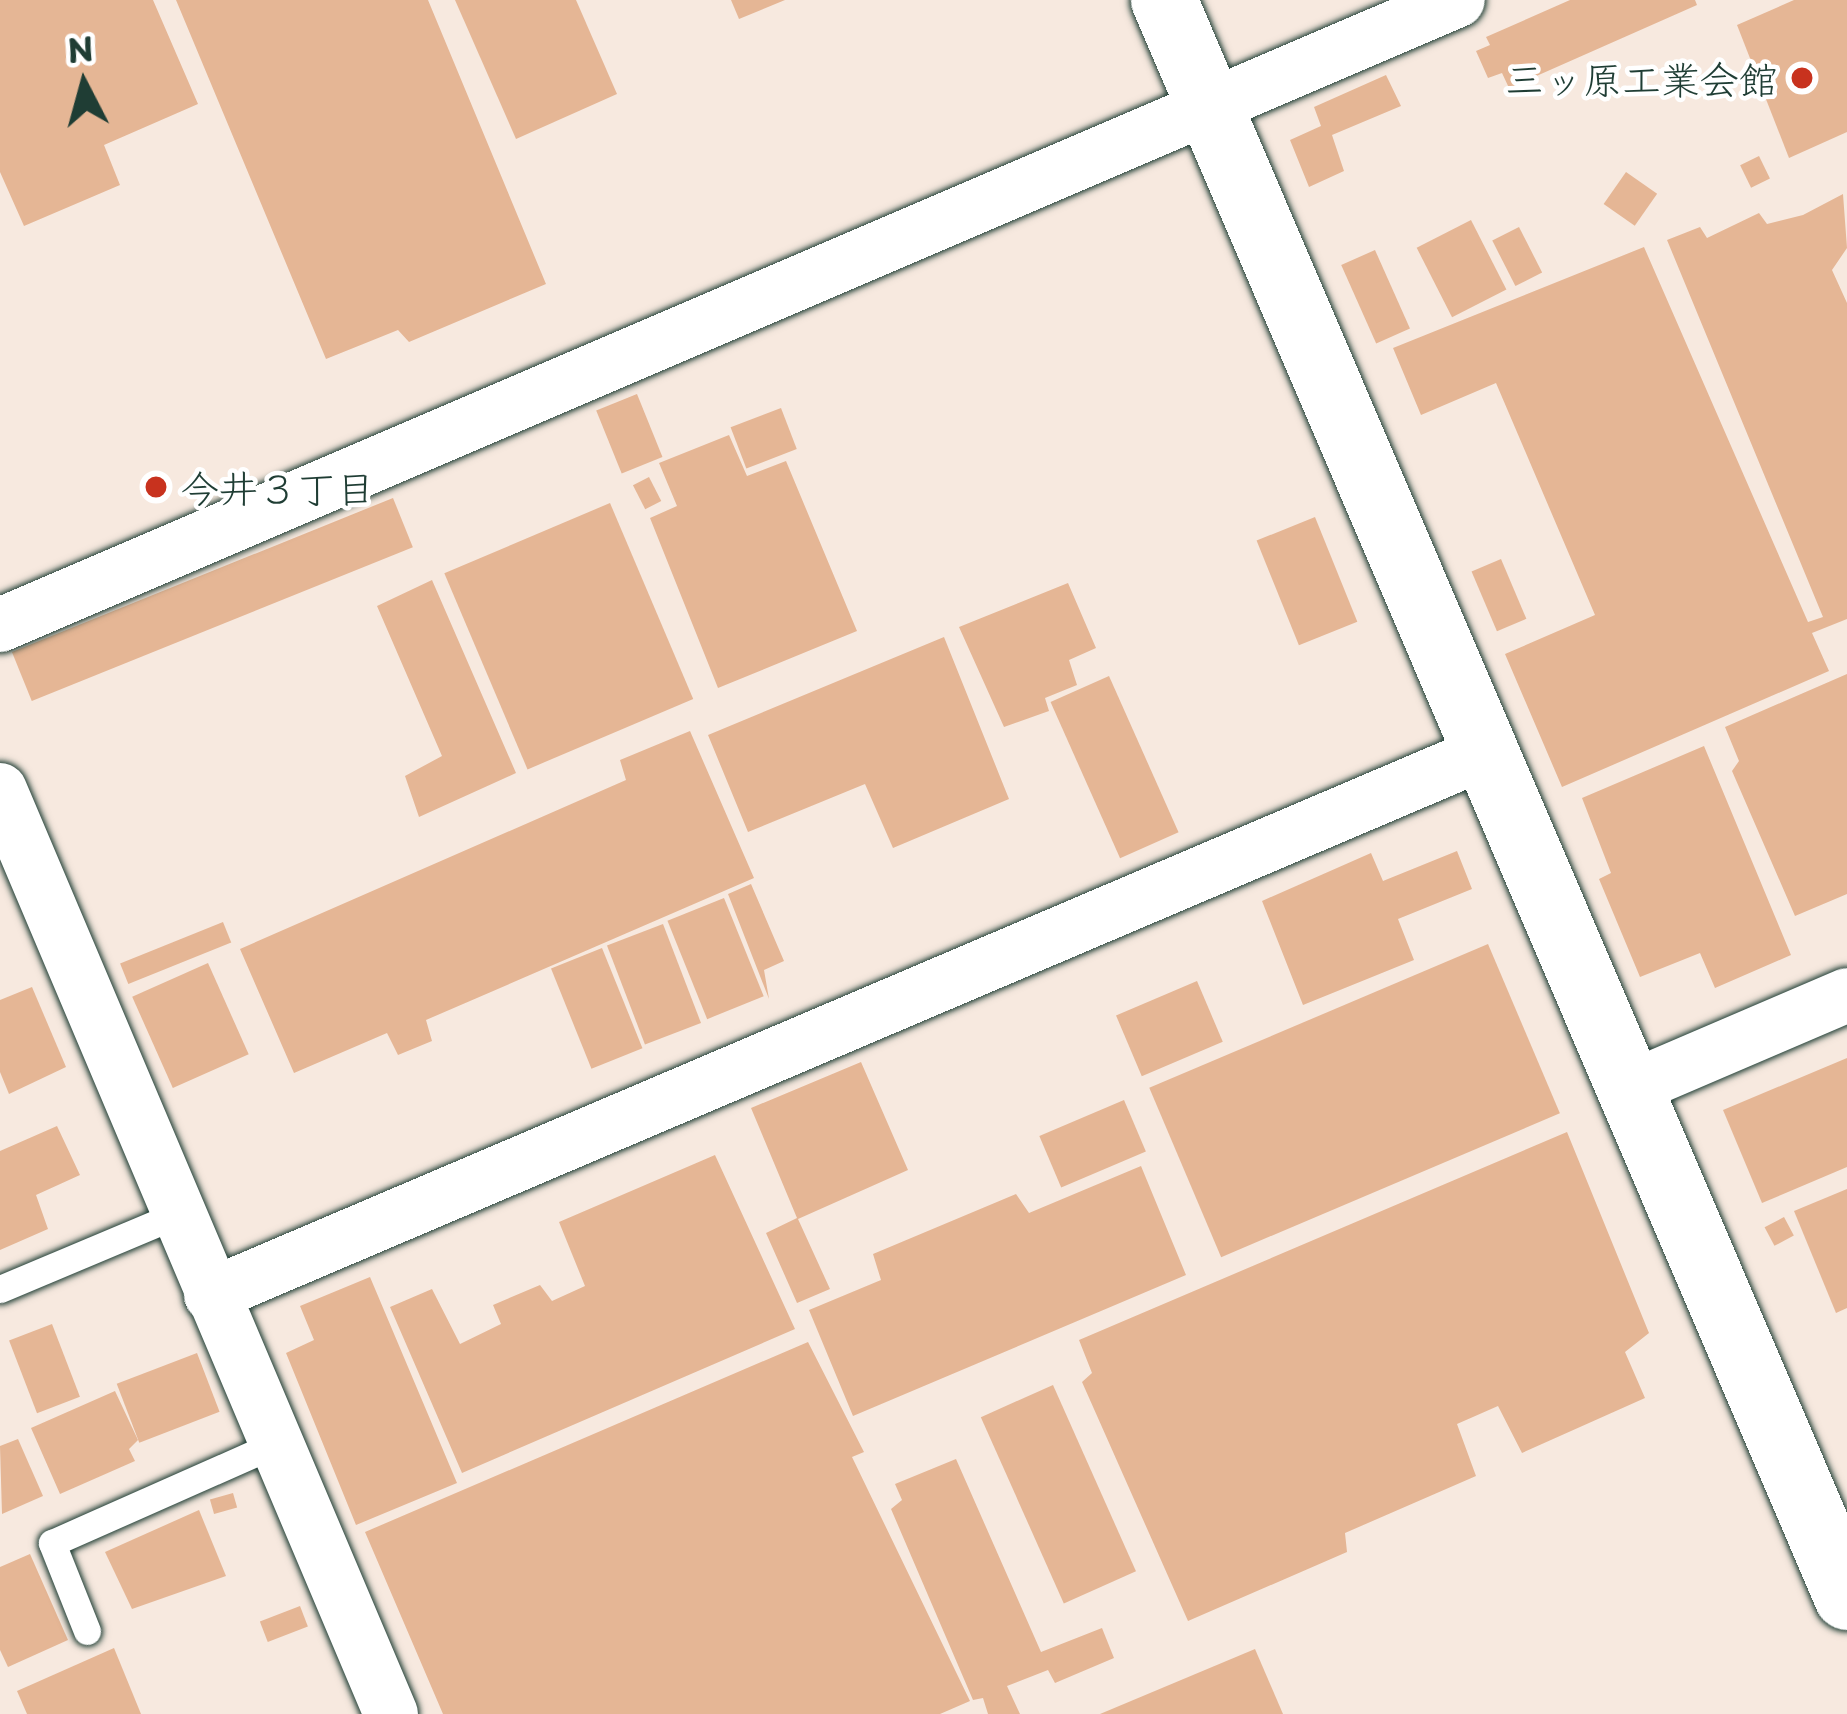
<!DOCTYPE html>
<html>
<head>
<meta charset="utf-8">
<style>
  body { margin:0 }
  #map { position:relative; width:1847px; height:1714px; overflow:hidden; background:#fff; font-family:"Playpen Sans","Klee One",sans-serif }
  div>[style] { position:absolute }
  [style*='--x'] { left:calc(var(--x)*1px); top:calc(var(--y)*1px); width:calc(var(--w)*1px); rotate:calc(var(--a)*1deg) }
  .built>* { inset:0; background:#f7e9df; transform-origin:0 0 }
  .building>* { inset:0; background:#e5b695; transform-origin:0 0 }
  .roads { filter:drop-shadow(0 0 3px #1f3d34) drop-shadow(0 0 3px #1f3d34) }
  .lane>* { height:27px; margin:-13.5px; padding:0 13.5px; transform-origin:13.5px; border-radius:13.5px; background:#fff }
  .street>* { height:54px; margin:-27px; padding:0 27px; transform-origin:27px; border-radius:27px; background:#fff }
  .secondary>* { height:66px; margin:-33px; padding:0 33px; transform-origin:33px; border-radius:33px; background:#fff }
  .dots>* { width:33px; height:33px; translate:-50% -50%; box-sizing:border-box; border:6px solid #fff; border-radius:50% }
  span { translate:-50% -50%; white-space:nowrap; text-align:center; line-height:1.15; -webkit-text-stroke:9px #fff; paint-order:stroke }
  .poi-label { font-size:39px; color:#1f3d34 }
  .right { translate:-100% -50%; text-align:right }
  .left { translate:0 -50%; text-align:left }
  .north { position:absolute; left:24px; top:24px; width:120px; height:120px; -webkit-text-stroke:9px #fff; paint-order:stroke; rotate:354deg; font-size:33px; font-weight:700; line-height:48px; text-align:center; color:#1f3d34 }
  .north::after { content:''; display:block; margin:auto; width:42px; height:54px; background:#1f3d34; clip-path:polygon(50% 0,100% 100%,50% 72%,0 100%) }
</style>
</head>
<body>
<div id="map">
  <div class="built">
    <div style="left:0;top:0;width:1847px;height:1714px"></div>
  </div>
  <div class="building">
    <div style="clip-path:polygon(0 0,153px 0,198px 104px,104px 145px,120px 185px,24px 226px,0 172px)"></div>
    <div style="clip-path:polygon(176px 0,428px 0,546px 284px,409px 342px,398px 330px,326px 359px)"></div>
    <div style="clip-path:polygon(455px 0,576px 0,617px 94px,516px 139px)"></div>
    <div style="clip-path:polygon(731px 0,785px 0,739px 19px)"></div>
    <div style="clip-path:polygon(1570px 0,1695px 0,1697px 5px,1509px 88px,1502px 73px,1488px 78px,1476px 51px,1490px 45px,1486px 37px)"></div>
    <div style="clip-path:polygon(1794px 0,1847px 0,1847px 132px,1789px 158px,1737px 25px)"></div>
    <div style="clip-path:polygon(1386px 75px,1401px 106px,1332px 135px,1344px 171px,1309px 187px,1290px 140px,1321px 126px,1314px 107px)"></div>
    <div style="left:1759px;top:156px;width:25px;height:21px;rotate:64deg"></div>
    <div style="left:1626px;top:172px;width:38px;height:39px;rotate:35deg"></div>
    <div style="clip-path:polygon(1843px 194px,1847px 248px,1832px 270px,1847px 303px,1847px 619px,1812px 633px,1829px 671px,1562px 787px,1505px 654px,1595px 615px,1496px 383px,1421px 415px,1393px 348px,1644px 247px,1808px 622px,1823px 617px,1667px 240px,1700px 227px,1707px 238px,1759px 213px,1767px 224px,1803px 215px)"></div>
    <div style="left:1471px;top:220px;width:78px;height:61px;rotate:63deg"></div>
    <div style="left:1519px;top:227px;width:51px;height:30px;rotate:63deg"></div>
    <div style="left:1375px;top:250px;width:86px;height:37px;rotate:66deg"></div>
    <div style="left:637px;top:394px;width:68px;height:44px;rotate:68deg"></div>
    <div style="left:781px;top:408px;width:44px;height:54px;rotate:69deg"></div>
    <div style="clip-path:polygon(729px 435px,747px 476px,786px 461px,857px 631px,718px 688px,650px 518px,677px 506px,659px 463px)"></div>
    <div style="left:649px;top:477px;width:27px;height:18px;rotate:63deg"></div>
    <div style="left:393px;top:498px;width:53px;height:411px;rotate:68deg"></div>
    <div style="left:610px;top:503px;width:213px;height:180px;rotate:67deg"></div>
    <div style="left:1315px;top:517px;width:113px;height:63px;rotate:68deg"></div>
    <div style="left:1501px;top:559px;width:65px;height:32px;rotate:67deg"></div>
    <div style="clip-path:polygon(432px 580px,516px 773px,419px 817px,405px 776px,442px 756px,377px 606px)"></div>
    <div style="clip-path:polygon(1068px 583px,1096px 648px,1069px 660px,1077px 685px,1045px 698px,1049px 711px,1004px 727px,959px 627px)"></div>
    <div style="clip-path:polygon(944px 637px,1009px 799px,893px 848px,865px 784px,748px 832px,708px 735px)"></div>
    <div style="clip-path:polygon(1847px 674px,1847px 894px,1795px 916px,1732px 771px,1739px 761px,1725px 727px)"></div>
    <div style="left:1109px;top:676px;width:171px;height:64px;rotate:66deg"></div>
    <div style="clip-path:polygon(690px 731px,754px 878px,426px 1020px,432px 1041px,398px 1055px,387px 1033px,294px 1073px,240px 949px,626px 780px,620px 760px)"></div>
    <div style="clip-path:polygon(1704px 746px,1791px 955px,1715px 988px,1700px 953px,1640px 977px,1599px 879px,1611px 873px,1582px 798px)"></div>
    <div style="clip-path:polygon(1457px 851px,1472px 889px,1398px 919px,1414px 960px,1303px 1005px,1262px 901px,1371px 853px,1383px 881px)"></div>
    <div style="clip-path:polygon(751px 884px,784px 961px,764px 970px,769px 999px,728px 894px)"></div>
    <div style="left:724px;top:898px;width:106px;height:61px;rotate:68deg"></div>
    <div style="left:223px;top:922px;width:22px;height:111px;rotate:68deg"></div>
    <div style="left:663px;top:924px;width:106px;height:60px;rotate:69deg"></div>
    <div style="left:1488px;top:944px;width:184px;height:368px;rotate:67deg"></div>
    <div style="left:602px;top:948px;width:108px;height:55px;rotate:68deg"></div>
    <div style="left:208px;top:963px;width:100px;height:83px;rotate:66deg"></div>
    <div style="left:1197px;top:981px;width:66px;height:88px;rotate:67deg"></div>
    <div style="clip-path:polygon(32px 987px,66px 1067px,9px 1094px,0 1072px,0 1000px)"></div>
    <div style="clip-path:polygon(1847px 1058px,1847px 1167px,1762px 1203px,1723px 1110px)"></div>
    <div style="clip-path:polygon(861px 1062px,908px 1170px,798px 1219px,830px 1289px,797px 1303px,766px 1233px,797px 1218px,751px 1108px)"></div>
    <div style="left:1124px;top:1100px;width:56px;height:92px;rotate:67deg"></div>
    <div style="clip-path:polygon(57px 1126px,80px 1175px,36px 1195px,48px 1229px,0 1250px,0 1151px)"></div>
    <div style="clip-path:polygon(1567px 1132px,1649px 1333px,1625px 1352px,1645px 1398px,1522px 1453px,1498px 1406px,1457px 1424px,1476px 1476px,1345px 1533px,1347px 1552px,1188px 1621px,1082px 1382px,1092px 1373px,1079px 1340px)"></div>
    <div style="clip-path:polygon(715px 1155px,795px 1329px,462px 1473px,390px 1307px,432px 1289px,460px 1344px,501px 1324px,493px 1305px,540px 1285px,552px 1301px,585px 1286px,559px 1222px)"></div>
    <div style="clip-path:polygon(1141px 1166px,1186px 1275px,853px 1416px,809px 1310px,881px 1280px,873px 1254px,1016px 1194px,1029px 1213px)"></div>
    <div style="clip-path:polygon(1847px 1189px,1847px 1308px,1836px 1313px,1794px 1211px)"></div>
    <div style="left:1784px;top:1217px;width:21px;height:22px;rotate:62deg"></div>
    <div style="clip-path:polygon(370px 1277px,457px 1483px,356px 1525px,286px 1353px,314px 1340px,300px 1306px)"></div>
    <div style="left:52px;top:1324px;width:78px;height:46px;rotate:69deg"></div>
    <div style="clip-path:polygon(808px 1342px,864px 1452px,852px 1457px,970px 1701px,940px 1714px,443px 1714px,365px 1532px)"></div>
    <div style="left:197px;top:1353px;width:63px;height:86px;rotate:69deg"></div>
    <div style="left:1053px;top:1385px;width:204px;height:79px;rotate:66deg"></div>
    <div style="clip-path:polygon(115px 1391px,138px 1440px,129px 1449px,135px 1461px,60px 1494px,31px 1428px)"></div>
    <div style="clip-path:polygon(18px 1439px,43px 1496px,2px 1514px,0 1446px)"></div>
    <div style="clip-path:polygon(956px 1459px,1041px 1652px,1102px 1628px,1114px 1658px,1055px 1683px,1048px 1670px,1007px 1686px,1020px 1714px,988px 1714px,983px 1698px,973px 1700px,891px 1509px,902px 1500px,895px 1484px)"></div>
    <div style="left:233px;top:1493px;width:15px;height:24px;rotate:74deg"></div>
    <div style="clip-path:polygon(199px 1510px,226px 1576px,132px 1609px,105px 1552px)"></div>
    <div style="clip-path:polygon(30px 1554px,68px 1640px,8px 1667px,0 1650px,0 1567px)"></div>
    <div style="left:300px;top:1606px;width:22px;height:43px;rotate:69deg"></div>
    <div style="clip-path:polygon(114px 1648px,141px 1714px,27px 1714px,17px 1691px)"></div>
    <div style="clip-path:polygon(1255px 1649px,1283px 1714px,1100px 1714px)"></div>
  </div>
  <div class="roads">
    <div class="lane">
      <div style="--x:0;--y:1289;--w:193;--a:-22.8"></div>
      <div style="--x:87;--y:1631;--w:95;--a:-111.7"></div>
      <div style="--x:52;--y:1543;--w:244;--a:-23.9"></div>
    </div>
    <div class="street">
      <div style="--x:0;--y:625;--w:1586;--a:-23.2"></div>
      <div style="--x:0;--y:790;--w:1003;--a:67.06"></div>
      <div style="--x:1628;--y:1089;--w:238;--a:-23.2"></div>
      <div style="--x:211;--y:1295;--w:1386;--a:-23.07"></div>
    </div>
    <div class="secondary">
      <div style="--x:1164;--y:0;--w:1737;--a:66.84"></div>
    </div>
  </div>
  <div class="dots">
    <div style="left:1802px;top:78px;background:#c8321e"></div>
    <div style="left:156px;top:487px;background:#c8321e"></div>
  </div>
  <div class="poi-label">
    <span class="right" style="left:1778px;top:78px">三ッ原工業会館</span>
    <span class="left" style="left:180px;top:487px">今井３丁目</span>
  </div>
  <div class="north">N</div>
</div>
</body>
</html>
